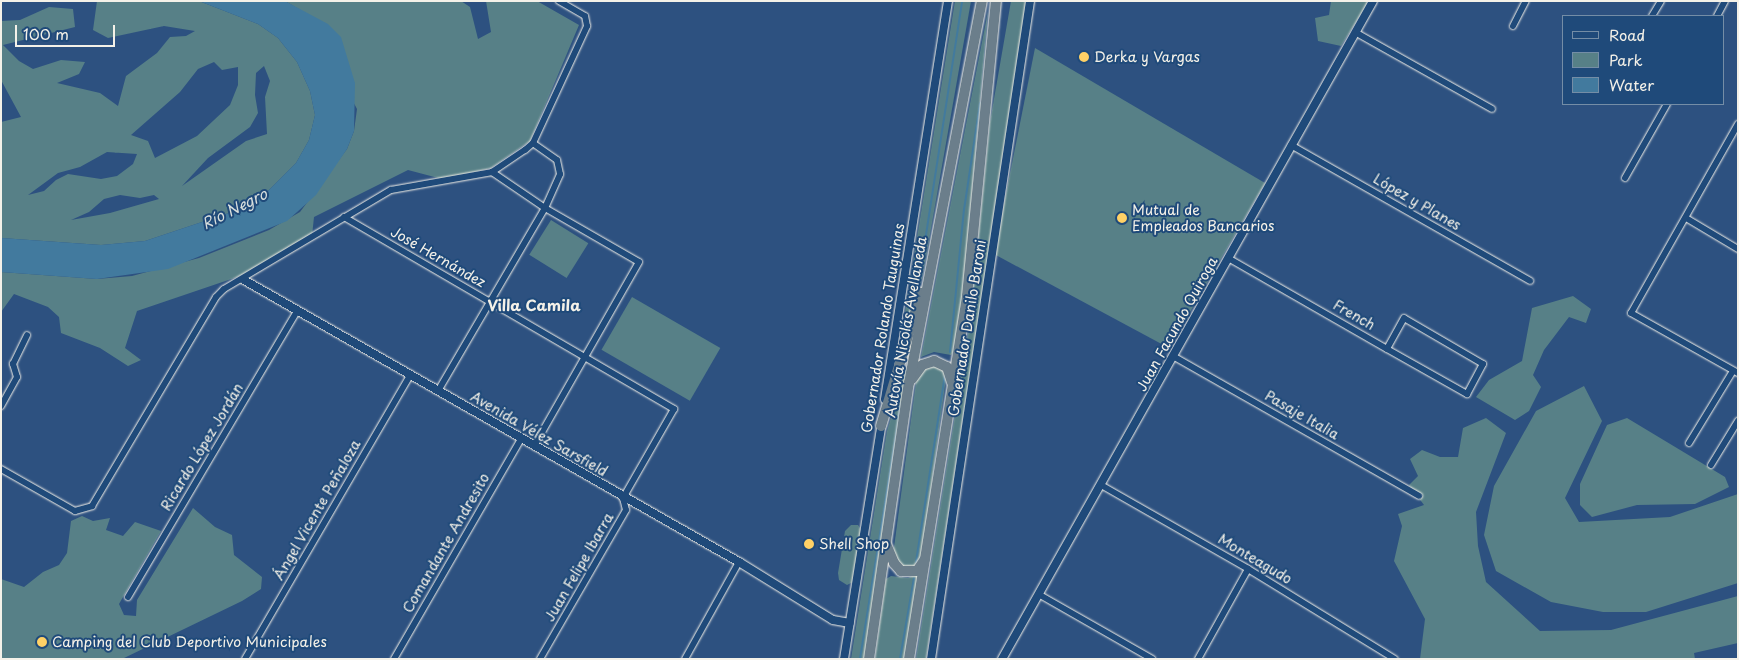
<!DOCTYPE html>
<html>
<head>
<meta charset="utf-8">
<style>
  body { margin:0 }
  #map { position:relative; width:1739px; height:660px; overflow:hidden; background:#2d5180; font-family:"Playpen Sans",sans-serif }
  div>[style] { position:absolute }
  [style*='--x'] { left:calc(var(--x)*1px); top:calc(var(--y)*1px); width:calc(var(--w)*1px); rotate:calc(var(--a)*1deg) }
  .green>* { inset:0; background:#578087; transform-origin:0 0 }
  .water>* { inset:0; background:#427a9e }
  .stream>* { height:2px; margin:-1px; padding:0 1px; transform-origin:1px; border-radius:1px; background:#427a9e }
  .roads { filter:drop-shadow(0 0 1px #f4f1e8) drop-shadow(0 0 1px #f4f1e8) }
  .minor>* { height:6px; margin:-3px; padding:0 3px; transform-origin:3px; border-radius:3px; background:#1f4a7a }
  .tertiary>* { height:8px; margin:-4px; padding:0 4px; transform-origin:4px; border-radius:4px; background:#1f4a7a }
  .trunk>* { height:10px; margin:-5px; padding:0 5px; transform-origin:5px; border-radius:5px; background:#6b7e8b }
  .dots>* { width:14px; height:14px; translate:-50% -50%; box-sizing:border-box; border:2px solid #1f4a7a; border-radius:50% }
  span { translate:-50% -50%; white-space:nowrap; text-align:center; line-height:1.15; -webkit-text-stroke:4px #1f4a7a; paint-order:stroke }
  .poi-label { font-size:14px; color:#f4f1e8 }
  .left { translate:0 -50%; text-align:left }
  .street-label { font-size:14px; color:#f4f1e8 }
  .water-label { font-size:15px; color:#d9dfdd; font-style:italic }
  .neighbourhood-label { font-size:15px; color:#f4f1e8; font-weight:700 }
  .frame { position:absolute; inset:0; border:2px solid #f4f1e8; pointer-events:none }
  .legend { position:absolute; left:1562px; top:15px; width:162px; height:90px; box-sizing:border-box; background:#1f4a7a; border:1px solid #748da6; margin:0; padding:6px 9px; list-style:none; font-size:15px; color:#f4f1e8 }
  .legend li { display:flex; align-items:center; gap:10px; height:25px }
  .legend b { width:25px; border:1px solid #748da6 }
  .scale { position:absolute; left:15px; top:25px; width:100px; height:22px; box-sizing:border-box; border:2px solid #f4f1e8; border-top:0; padding-left:6px; font-size:15px; line-height:18px; white-space:nowrap; color:#f4f1e8; -webkit-text-stroke:4px #1f4a7a; paint-order:stroke }
</style>
</head>
<body>
<div id="map">
  <div class="green">
    <div style="clip-path:polygon(evenodd,97px 1px,199px 1px,258px 24px,278px 38px,297px 62px,310px 91px,315px 115px,309px 140px,296px 163px,268px 191px,232px 212px,145px 241px,101px 245px,1px 238px,1px 122px,21px 117px,1px 80px,1px 21px,20px 20px,49px 7px,73px 9px,75px 27px,3px 45px,19px 61px,33px 69px,61px 60px,85px 62px,79px 74px,57px 83px,100px 93px,118px 106px,126px 76px,157px 53px,170px 37px,186px 36px,195px 31px,164px 26px,108px 38px,93px 30px,97px 1px,214px 62px,222px 70px,238px 67px,238px 85px,230px 105px,197px 136px,155px 158px,148px 141px,131px 135px,180px 92px,198px 69px,214px 62px,97px 1px,264px 66px,270px 81px,265px 97px,267px 134px,246px 141px,182px 186px,208px 158px,250px 127px,258px 113px,255px 95px,256px 73px,264px 66px,97px 1px,107px 152px,137px 154px,133px 164px,117px 176px,101px 179px,68px 174px,56px 180px,44px 191px,28px 195px,58px 173px,80px 167px,107px 152px,97px 1px,120px 195px,140px 198px,154px 195px,159px 199px,110px 213px,71px 220px,89px 212px,104px 199px,120px 195px)"></div>
    <div style="clip-path:polygon(285px 1px,461px 1px,470px 7px,478px 39px,491px 32px,486px 1px,537px 1px,579px 25px,530px 141px,491px 168px,442px 179px,408px 170px,314px 217px,312px 236px,246px 274px,137px 311px,125px 348px,141px 360px,128px 366px,100px 348px,61px 333px,59px 317px,48px 307px,14px 294px,1px 312px,1px 272px,97px 279px,132px 276px,199px 258px,269px 230px,300px 212px,347px 149px,354px 131px,357px 109px,307px 14px)"></div>
    <div style="clip-path:polygon(955px 1px,971px 1px,923px 274px,891px 400px)"></div>
    <div style="clip-path:polygon(1011px 1px,1027px 1px,926px 659px,916px 659px,970px 321px,990px 122px)"></div>
    <div style="clip-path:polygon(1331px 1px,1369px 1px,1341px 46px,1318px 41px,1315px 18px,1329px 15px)"></div>
    <div style="clip-path:polygon(988px 11px,963px 294px,953px 352px,951px 355px,934px 352px,921px 357px)"></div>
    <div style="clip-path:polygon(1035px 48px,1265px 183px,1169px 348px,994px 254px)"></div>
    <div style="left:551px;top:220px;width:44px;height:41px;rotate:32deg"></div>
    <div style="clip-path:polygon(1573px 296px,1591px 309px,1586px 323px,1569px 317px,1544px 350px,1533px 375px,1541px 387px,1529px 411px,1515px 420px,1476px 397px,1489px 380px,1522px 361px,1532px 308px)"></div>
    <div style="left:632px;top:297px;width:102px;height:61px;rotate:30deg"></div>
    <div style="clip-path:polygon(912px 348px,865px 659px,851px 659px,887px 431px)"></div>
    <div style="clip-path:polygon(929px 365px,942px 369px,946px 378px,922px 554px,914px 566px,904px 568px,893px 555px,917px 375px)"></div>
    <div style="clip-path:polygon(1584px 386px,1602px 421px,1565px 498px,1579px 522px,1670px 517px,1738px 494px,1738px 583px,1646px 612px,1603px 612px,1551px 602px,1496px 571px,1484px 535px,1494px 486px,1536px 411px)"></div>
    <div style="clip-path:polygon(1486px 418px,1506px 433px,1476px 512px,1478px 546px,1486px 582px,1540px 631px,1611px 630px,1738px 596px,1738px 643px,1694px 653px,1695px 659px,1420px 659px,1425px 619px,1394px 561px,1402px 526px,1398px 514px,1424px 505px,1409px 485px,1418px 476px,1410px 459px,1422px 450px,1440px 457px,1458px 457px,1463px 428px)"></div>
    <div style="clip-path:polygon(1627px 418px,1725px 477px,1729px 487px,1695px 504px,1637px 505px,1592px 517px,1580px 505px,1580px 484px,1607px 425px)"></div>
    <div style="clip-path:polygon(193px 508px,215px 527px,232px 535px,234px 555px,262px 577px,261px 589px,242px 601px,122px 659px,1px 659px,1px 579px,24px 587px,43px 572px,59px 565px,67px 553px,71px 521px,82px 516px,93px 521px,110px 518px,106px 530px,123px 536px,135px 522px,161px 531px,119px 604px,124px 615px,136px 616px,137px 600px)"></div>
    <div style="clip-path:polygon(851px 525px,858px 525px,861px 530px,853px 582px,847px 585px,839px 580px,838px 573px,845px 531px)"></div>
    <div style="clip-path:polygon(919px 573px,904px 659px,875px 659px,886px 579px,891px 576px,908px 578px)"></div>
  </div>
  <div class="water">
    <div style="clip-path:polygon(199px 1px,285px 1px,328px 24px,341px 37px,355px 83px,354px 131px,347px 149px,316px 195px,287px 221px,168px 269px,97px 279px,1px 272px,1px 238px,101px 245px,145px 241px,232px 212px,268px 191px,296px 163px,309px 140px,315px 115px,310px 91px,297px 62px,278px 38px,258px 24px)"></div>
  </div>
  <div class="stream">
    <div style="--x:914;--y:291;--w:12;--a:-66"></div>
    <div style="--x:919;--y:280;--w:282;--a:-81.2"></div>
    <div style="--x:950;--y:352;--w:143;--a:-84.4"></div>
    <div style="--x:964;--y:210;--w:108;--a:-81.5"></div>
    <div style="--x:916;--y:562;--w:189;--a:-81.2"></div>
    <div style="--x:860;--y:659;--w:259;--a:-80.9"></div>
    <div style="--x:900;--y:659;--w:82;--a:-80.2"></div>
  </div>
  <div class="roads">
    <div class="minor">
      <div style="--x:1652;--y:16;--w:17;--a:-59"></div>
      <div style="--x:1717;--y:16;--w:17;--a:-62"></div>
      <div style="--x:1513;--y:26;--w:28;--a:-63"></div>
      <div style="--x:1355;--y:32;--w:157;--a:29.3"></div>
      <div style="--x:1738;--y:124;--w:217;--a:119.5"></div>
      <div style="--x:1631;--y:313;--w:123;--a:29.3"></div>
      <div style="--x:1291;--y:145;--w:275;--a:29.6"></div>
      <div style="--x:492;--y:172;--w:64;--a:34.2"></div>
      <div style="--x:545;--y:208;--w:108;--a:29.9"></div>
      <div style="--x:639;--y:262;--w:212;--a:119.7"></div>
      <div style="--x:1625;--y:178;--w:85;--a:-60.4"></div>
      <div style="--x:344;--y:217;--w:382;--a:30.2"></div>
      <div style="--x:674;--y:409;--w:103;--a:119.8"></div>
      <div style="--x:623;--y:498;--w:12;--a:76"></div>
      <div style="--x:626;--y:510;--w:172;--a:120"></div>
      <div style="--x:1686;--y:218;--w:61;--a:30.8"></div>
      <div style="--x:1228;--y:258;--w:183;--a:29.8"></div>
      <div style="--x:1387;--y:349;--w:92;--a:29.4"></div>
      <div style="--x:1467;--y:394;--w:34;--a:-62"></div>
      <div style="--x:1483;--y:364;--w:91;--a:-149.8"></div>
      <div style="--x:1404;--y:318;--w:35;--a:119"></div>
      <div style="--x:1173;--y:356;--w:283;--a:29.6"></div>
      <div style="--x:438;--y:391;--w:212;--a:-59.7"></div>
      <div style="--x:545;--y:208;--w:37;--a:-66"></div>
      <div style="--x:560;--y:174;--w:14;--a:-102"></div>
      <div style="--x:557;--y:160;--w:29;--a:-145"></div>
      <div style="--x:1;--y:406;--w:33;--a:-61"></div>
      <div style="--x:17;--y:377;--w:14;--a:-107"></div>
      <div style="--x:13;--y:364;--w:32;--a:-64"></div>
      <div style="--x:1689;--y:443;--w:84;--a:-58.6"></div>
      <div style="--x:1711;--y:465;--w:52;--a:-58.5"></div>
      <div style="--x:1;--y:469;--w:85;--a:29.6"></div>
      <div style="--x:75;--y:511;--w:18;--a:-16"></div>
      <div style="--x:92;--y:506;--w:243;--a:-59.3"></div>
      <div style="--x:216;--y:297;--w:11;--a:-45"></div>
      <div style="--x:224;--y:289;--w:194;--a:-30.7"></div>
      <div style="--x:391;--y:190;--w:103;--a:-10.1"></div>
      <div style="--x:492;--y:172;--w:40;--a:-34"></div>
      <div style="--x:525;--y:150;--w:11;--a:-41"></div>
      <div style="--x:533;--y:143;--w:129;--a:-65.2"></div>
      <div style="--x:587;--y:26;--w:10;--a:-101"></div>
      <div style="--x:585;--y:16;--w:30;--a:-150"></div>
      <div style="--x:1101;--y:485;--w:169;--a:29.7"></div>
      <div style="--x:1248;--y:569;--w:172;--a:31.5"></div>
      <div style="--x:1040;--y:595;--w:129;--a:29.7"></div>
      <div style="--x:128;--y:597;--w:332;--a:-59.4"></div>
      <div style="--x:245;--y:659;--w:328;--a:-59.8"></div>
      <div style="--x:394;--y:659;--w:254;--a:-60"></div>
      <div style="--x:685;--y:659;--w:111;--a:-60.9"></div>
      <div style="--x:1198;--y:659;--w:103;--a:-60.9"></div>
    </div>
    <div class="tertiary">
      <div style="--x:244;--y:280;--w:570;--a:29.67"></div>
      <div style="--x:739;--y:562;--w:110;--a:31.7"></div>
      <div style="--x:833;--y:620;--w:17;--a:10"></div>
      <div style="--x:885;--y:399;--w:403;--a:-81"></div>
      <div style="--x:844;--y:659;--w:241;--a:-80.9"></div>
      <div style="--x:931;--y:659;--w:665;--a:-81.44"></div>
      <div style="--x:1002;--y:659;--w:755;--a:-60.58"></div>
    </div>
    <div class="trunk">
      <div style="--x:912;--y:379;--w:17;--a:-54"></div>
      <div style="--x:922;--y:365;--w:13;--a:-18"></div>
      <div style="--x:934;--y:361;--w:14;--a:25"></div>
      <div style="--x:947;--y:367;--w:16;--a:72"></div>
      <div style="--x:881;--y:426;--w:139;--a:-73.3"></div>
      <div style="--x:886;--y:544;--w:21;--a:67"></div>
      <div style="--x:894;--y:563;--w:11;--a:49"></div>
      <div style="--x:901;--y:571;--w:16;--a:0"></div>
      <div style="--x:917;--y:571;--w:14;--a:-56"></div>
      <div style="--x:869;--y:659;--w:279;--a:-81.8"></div>
      <div style="--x:909;--y:383;--w:389;--a:-79.2"></div>
      <div style="--x:909;--y:659;--w:368;--a:-80.9"></div>
      <div style="--x:967;--y:296;--w:296;--a:-84.4"></div>
    </div>
  </div>
  <div class="dots">
    <div style="left:1084px;top:57px;background:#ffd166"></div>
    <div style="left:1122px;top:218px;background:#ffd166"></div>
    <div style="left:809px;top:544px;background:#ffd166"></div>
    <div style="left:42px;top:642px;background:#ffd166"></div>
  </div>
  <div class="poi-label">
    <span class="left" style="left:1094px;top:57px">Derka y Vargas</span>
    <span class="left" style="left:1132px;top:218px">Mutual de<br>Empleados Bancarios</span>
    <span class="left" style="left:819px;top:544px">Shell Shop</span>
    <span class="left" style="left:52px;top:642px">Camping del Club Deportivo Municipales</span>
  </div>
  <div class="street-label">
    <span style="left:1417px;top:202px;rotate:30deg">López y Planes</span>
    <span style="left:438px;top:257px;rotate:30deg">José Hernández</span>
    <span style="left:1354px;top:315px;rotate:30deg">French</span>
    <span style="left:1177px;top:324px;rotate:-61deg">Juan Facundo Quiroga</span>
    <span style="left:906px;top:327px;rotate:-80deg">Autovía Nicolás Avellaneda</span>
    <span style="left:883px;top:328px;rotate:-81deg">Gobernador Rolando Tauguinas</span>
    <span style="left:967px;top:328px;rotate:-81deg">Gobernador Danilo Baroni</span>
    <span style="left:1302px;top:415px;rotate:30deg">Pasaje Italia</span>
    <span style="left:539px;top:434px;rotate:30deg">Avenida Vélez Sarsfield</span>
    <span style="left:202px;top:447px;rotate:-59deg">Ricardo López Jordán</span>
    <span style="left:317px;top:510px;rotate:-60deg">Ángel Vicente Peñaloza</span>
    <span style="left:446px;top:543px;rotate:-60deg">Comandante Andresito</span>
    <span style="left:1255px;top:559px;rotate:31deg">Monteagudo</span>
    <span style="left:579px;top:567px;rotate:-60deg">Juan Felipe Ibarra</span>
  </div>
  <div class="water-label">
    <span style="left:234px;top:208px;rotate:-27deg">Río Negro</span>
  </div>
  <div class="neighbourhood-label">
    <span style="left:534px;top:305px">Villa Camila</span>
  </div>
  <div class="frame"></div>
  <ul class="legend">
  <li><b style="height:6px;background:#1f4a7a"></b>Road</li>
  <li><b style="height:14px;background:#578087"></b>Park</li>
  <li><b style="height:14px;background:#427a9e"></b>Water</li>
  </ul>
  <div class="scale">100 m</div>
</div>
</body>
</html>
